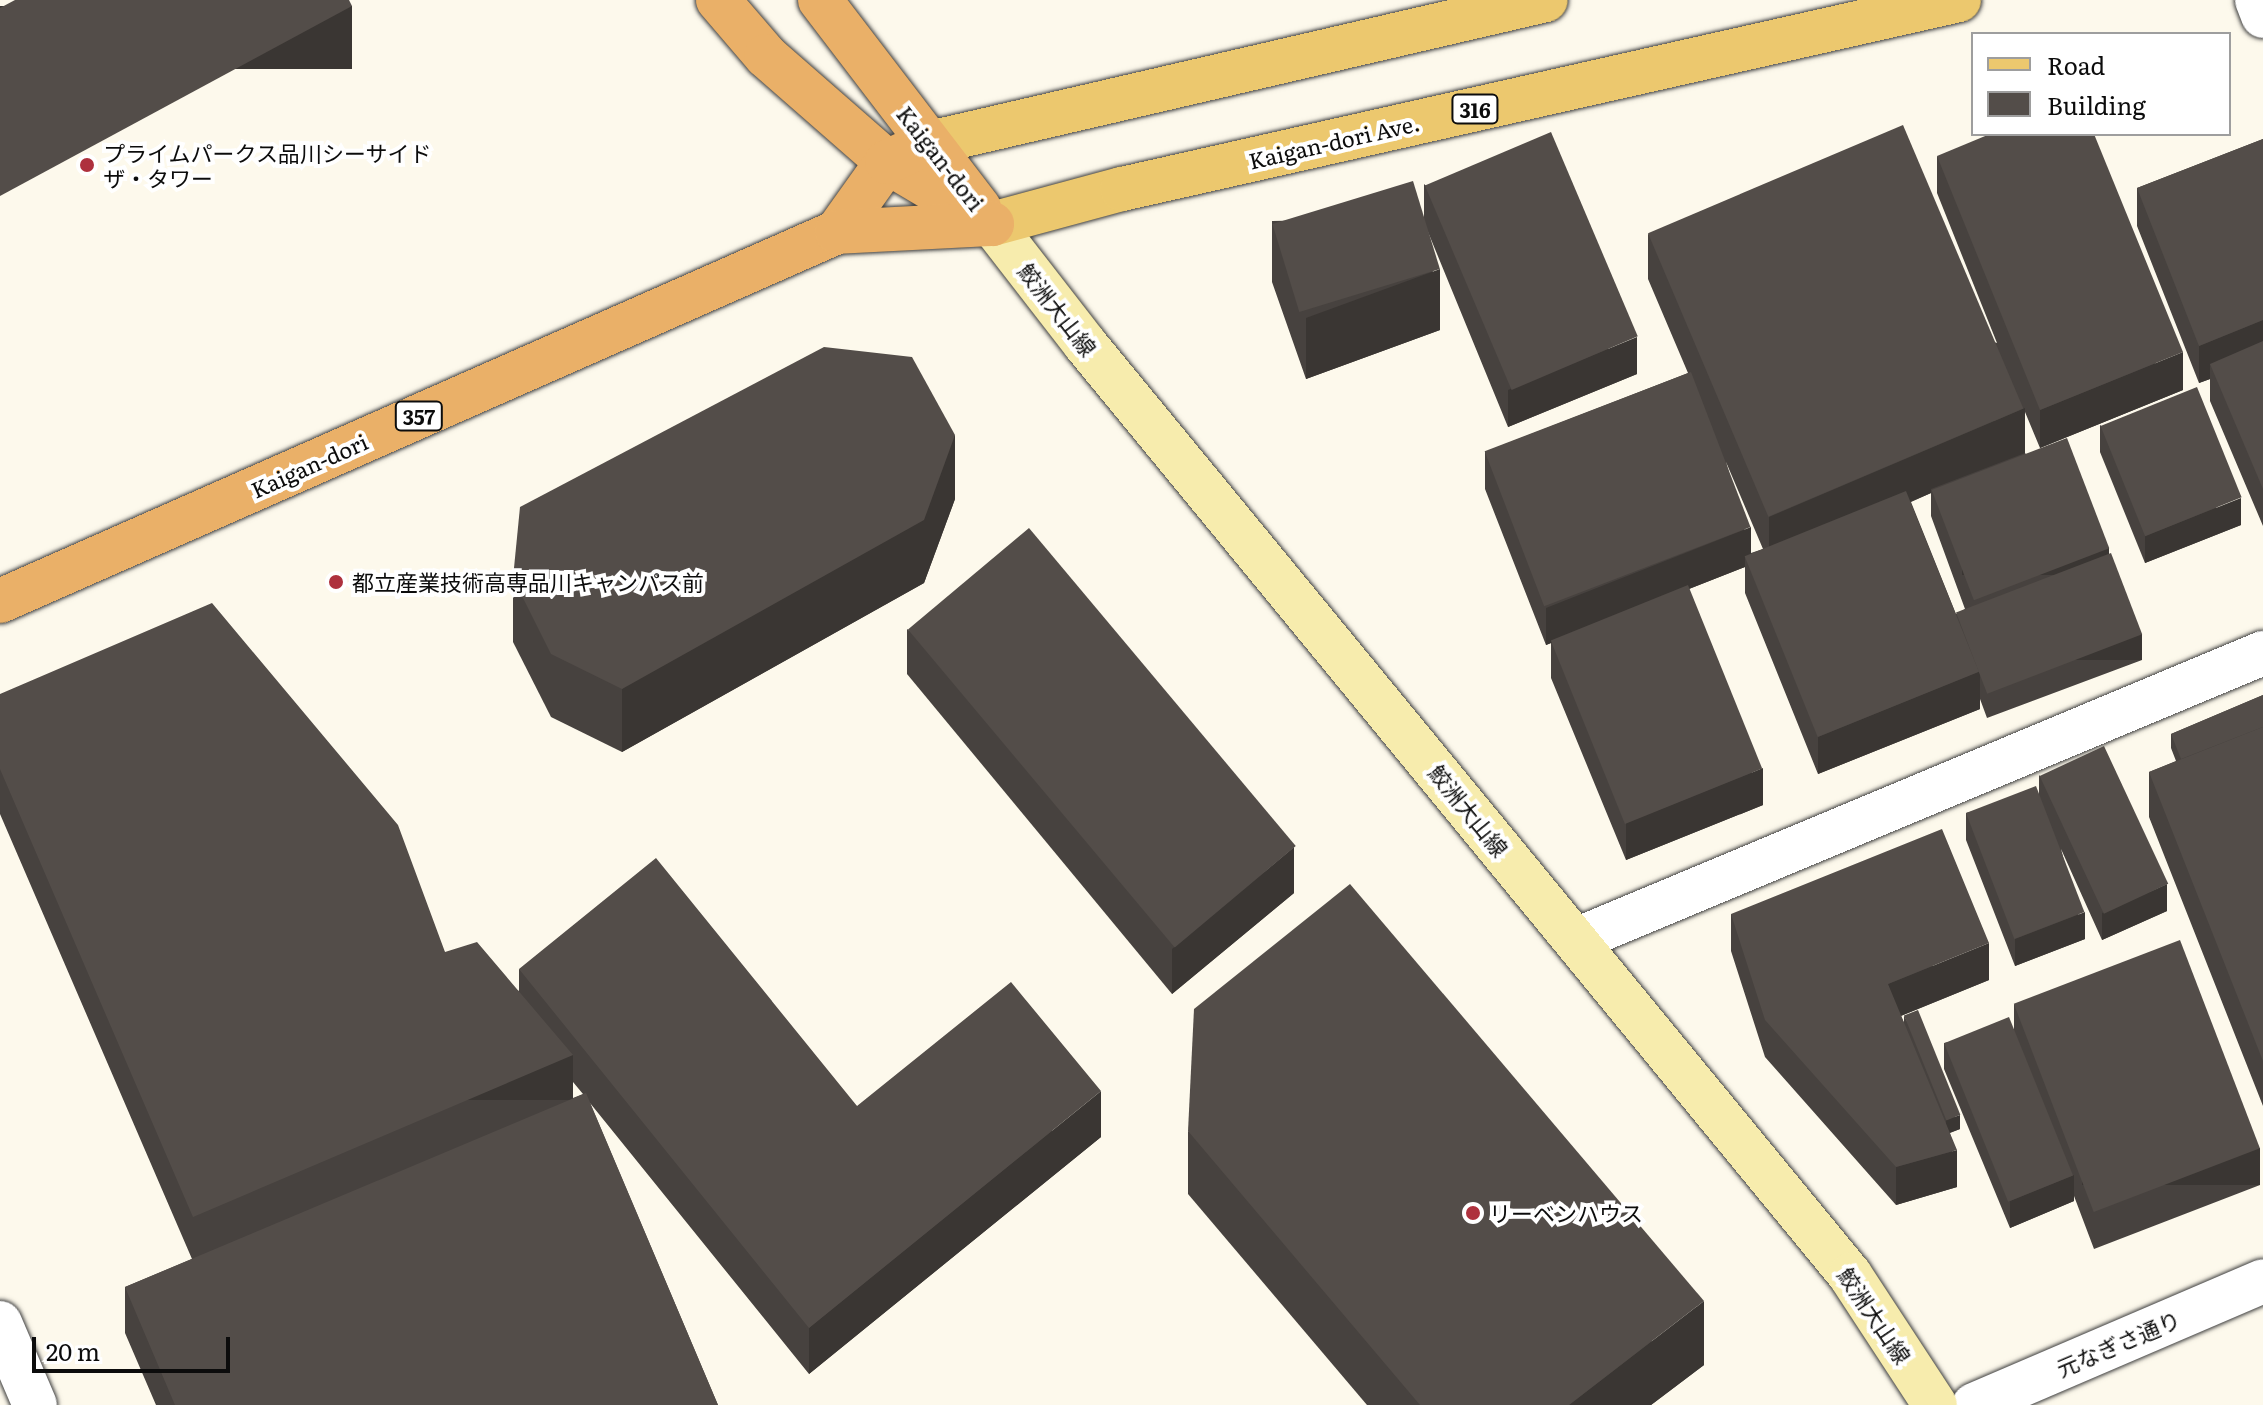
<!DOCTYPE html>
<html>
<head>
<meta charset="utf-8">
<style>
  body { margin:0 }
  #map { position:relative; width:2263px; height:1405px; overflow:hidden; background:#fdf9ec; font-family:Literata,"Noto Sans JP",serif }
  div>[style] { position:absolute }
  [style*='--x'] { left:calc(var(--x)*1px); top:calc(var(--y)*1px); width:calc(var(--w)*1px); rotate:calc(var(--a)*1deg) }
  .roads { filter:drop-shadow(0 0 2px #3f3f3f) drop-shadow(0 0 2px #3f3f3f) }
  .minor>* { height:44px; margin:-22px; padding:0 22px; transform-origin:22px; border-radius:22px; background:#fff }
  .tertiary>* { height:44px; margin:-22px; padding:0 22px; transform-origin:22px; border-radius:22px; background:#fff }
  .secondary>* { height:44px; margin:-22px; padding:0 22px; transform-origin:22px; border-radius:22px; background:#f7ecad }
  .primary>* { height:44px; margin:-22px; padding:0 22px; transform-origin:22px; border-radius:22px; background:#ecc86e }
  .trunk>* { height:44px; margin:-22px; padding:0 22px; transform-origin:22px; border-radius:22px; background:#eab068 }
  .wall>* { inset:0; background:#47423f }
  .shaded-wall>* { inset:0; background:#3a3633; transform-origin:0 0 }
  .building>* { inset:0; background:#534d49; transform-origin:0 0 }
  .dots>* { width:22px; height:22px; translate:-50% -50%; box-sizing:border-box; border:4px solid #fff; border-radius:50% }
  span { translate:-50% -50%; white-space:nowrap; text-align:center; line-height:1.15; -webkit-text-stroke:8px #fff; paint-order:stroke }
  .shield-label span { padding:2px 6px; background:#fff; border:2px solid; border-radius:6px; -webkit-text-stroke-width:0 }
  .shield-label { font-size:20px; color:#0c0c0c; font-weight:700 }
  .street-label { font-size:22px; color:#0c0c0c }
  .poi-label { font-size:22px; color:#0c0c0c }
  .left { translate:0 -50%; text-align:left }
  .legend { position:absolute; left:1971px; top:32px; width:260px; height:104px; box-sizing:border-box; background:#fff; border:2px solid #9e9e9e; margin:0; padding:10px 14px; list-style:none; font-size:24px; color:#0c0c0c }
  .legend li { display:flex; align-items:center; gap:16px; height:40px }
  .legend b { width:40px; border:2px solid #9e9e9e }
  .scale { position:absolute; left:32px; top:1337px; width:198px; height:36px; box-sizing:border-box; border:4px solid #0c0c0c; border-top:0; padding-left:10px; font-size:24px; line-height:28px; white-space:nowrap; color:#0c0c0c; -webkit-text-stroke:6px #fff; paint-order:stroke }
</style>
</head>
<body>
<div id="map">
  <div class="roads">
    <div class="minor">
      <div style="--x:2257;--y:0;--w:17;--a:69"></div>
      <div style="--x:1576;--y:940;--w:745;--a:-22.67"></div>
      <div style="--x:0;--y:1323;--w:89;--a:66.9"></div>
    </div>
    <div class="tertiary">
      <div style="--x:1974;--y:1405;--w:314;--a:-23.2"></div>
    </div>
    <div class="secondary">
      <div style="--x:992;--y:224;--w:152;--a:52.2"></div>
      <div style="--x:1085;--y:344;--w:1205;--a:50.59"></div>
      <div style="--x:1850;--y:1275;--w:155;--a:56.8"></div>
    </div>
    <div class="primary">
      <div style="--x:930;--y:143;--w:632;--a:-13.07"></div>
      <div style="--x:992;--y:224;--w:135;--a:-15.1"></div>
      <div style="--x:1122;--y:189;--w:858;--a:-12.72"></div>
    </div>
    <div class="trunk">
      <div style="--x:718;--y:0;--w:74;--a:49.4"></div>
      <div style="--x:766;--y:56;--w:161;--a:41.2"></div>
      <div style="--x:887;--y:162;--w:122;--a:30.6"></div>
      <div style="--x:820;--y:0;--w:262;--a:52.6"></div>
      <div style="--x:837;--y:232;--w:86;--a:-54.5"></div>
      <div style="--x:887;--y:162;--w:29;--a:-25"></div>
      <div style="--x:0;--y:601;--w:915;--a:-23.79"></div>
      <div style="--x:837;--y:232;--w:155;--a:-3"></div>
    </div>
  </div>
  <div class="wall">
    <div style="clip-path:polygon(2263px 139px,2263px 526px,2210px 401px,2210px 379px,2199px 383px,2137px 226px,2137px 188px)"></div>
    <div style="clip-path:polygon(evenodd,1937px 156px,2183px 390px,2040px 448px,2025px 412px,2025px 453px,2109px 554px,2142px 660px,1987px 718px,1980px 699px,1980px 709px,1818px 774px,1745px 593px,1745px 567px,1689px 589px,1763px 805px,1626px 860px,1551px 678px,1551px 643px,1546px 645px,1485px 489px,1485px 452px,1688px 373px,1648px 279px,1648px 234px,1997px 343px,1937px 193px,1937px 156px,1726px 462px,1763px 549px,1751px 553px,1726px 462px,1937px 156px,1931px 493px,1931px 516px,1965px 609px,1956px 614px,1911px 502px,1931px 493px)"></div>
    <div style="clip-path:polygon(1424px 184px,1637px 374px,1508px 427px,1428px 232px,1440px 330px,1306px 379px,1272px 282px,1272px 221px,1424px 218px)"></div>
    <div style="clip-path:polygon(2100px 425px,2241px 525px,2145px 563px,2100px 452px)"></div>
    <div style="clip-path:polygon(955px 499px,924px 583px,622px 752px,551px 717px,513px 642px,513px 578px)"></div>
    <div style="clip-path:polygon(907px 629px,1294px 893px,1172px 994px,907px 674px)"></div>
    <div style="clip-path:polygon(evenodd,0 694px,445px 952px,519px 991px,519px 969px,857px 1106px,1101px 1137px,809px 1374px,590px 1103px,718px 1405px,156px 1405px,125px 1333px,125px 1287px,192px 1259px,0 814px,0 694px,573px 1082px,583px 1094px,573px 1098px,573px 1082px)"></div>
    <div style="clip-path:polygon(2263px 695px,2263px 1106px,2149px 817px,2149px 772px,2176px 761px,2171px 748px,2171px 734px)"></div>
    <div style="clip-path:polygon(2039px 775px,2167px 911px,2102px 940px,2061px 849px,2085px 939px,2015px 966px,1966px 840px,1966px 813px,2039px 794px)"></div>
    <div style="clip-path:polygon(1731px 914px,1989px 980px,1901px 1016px,1904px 1023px,1904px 1015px,1960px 1129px,1950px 1133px,1957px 1187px,1896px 1205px,1765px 1057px,1731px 951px)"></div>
    <div style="clip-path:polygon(2014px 1004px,2260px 1185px,2094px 1249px,2074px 1196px,2074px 1201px,2010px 1228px,1944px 1069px,1944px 1043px,2014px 1029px)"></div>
    <div style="clip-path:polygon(1188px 1131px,1704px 1365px,1651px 1405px,1367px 1405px,1188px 1194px)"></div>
  </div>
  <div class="shaded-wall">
    <div style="left:352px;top:6px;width:63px;height:400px;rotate:90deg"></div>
    <div style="clip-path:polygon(1440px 269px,1440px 330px,1306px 379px,1306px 318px)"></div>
    <div style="clip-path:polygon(2263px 320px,2263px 358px,2210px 364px,2210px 379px,2199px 383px,2199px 346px)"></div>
    <div style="clip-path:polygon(1637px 337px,1637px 374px,1508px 427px,1508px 390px)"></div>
    <div style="clip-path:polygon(2183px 352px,2183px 390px,2040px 448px,2040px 410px)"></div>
    <div style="clip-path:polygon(2025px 408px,2025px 453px,1931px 489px,1931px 493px,1769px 562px,1769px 517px)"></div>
    <div style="clip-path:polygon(955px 435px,955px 499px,924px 583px,622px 752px,622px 689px)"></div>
    <div style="clip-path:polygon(2241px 498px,2241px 525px,2145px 563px,2145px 536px)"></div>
    <div style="clip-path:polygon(1751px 527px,1751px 564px,1745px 556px,1745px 567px,1546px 645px,1546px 608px)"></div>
    <div style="left:2109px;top:548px;width:27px;height:147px;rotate:90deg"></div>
    <div style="left:2142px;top:634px;width:26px;height:165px;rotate:90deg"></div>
    <div style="clip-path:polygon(1980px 671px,1980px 709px,1818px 774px,1818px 737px)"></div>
    <div style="clip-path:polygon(1763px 768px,1763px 805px,1626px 860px,1626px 823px)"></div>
    <div style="clip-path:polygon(1294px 847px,1294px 893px,1172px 994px,1172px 949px)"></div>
    <div style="clip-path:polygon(2167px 884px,2167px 911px,2102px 940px,2102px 913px)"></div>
    <div style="clip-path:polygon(2085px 912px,2085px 939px,2015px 966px,2015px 939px)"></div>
    <div style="clip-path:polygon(1989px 943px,1989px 980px,1888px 1021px,1888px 984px)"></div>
    <div style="left:573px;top:1055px;width:45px;height:413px;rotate:90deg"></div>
    <div style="clip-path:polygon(1101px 1091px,1101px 1137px,809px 1374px,809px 1328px)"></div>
    <div style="clip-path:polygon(1960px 1115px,1960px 1129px,1946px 1134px,1946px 1120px)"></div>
    <div style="left:2260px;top:1148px;width:37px;height:178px;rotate:90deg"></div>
    <div style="clip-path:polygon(1957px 1150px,1957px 1187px,1896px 1205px,1896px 1167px)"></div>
    <div style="clip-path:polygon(2074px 1175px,2074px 1201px,2010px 1228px,2010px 1201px)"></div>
    <div style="clip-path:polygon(1704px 1301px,1704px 1365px,1651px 1405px,1569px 1405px)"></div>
  </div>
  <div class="building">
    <div style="clip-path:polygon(15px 0,349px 0,352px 6px,0 196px,0 8px)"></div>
    <div style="left:1903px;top:125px;width:308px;height:277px;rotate:67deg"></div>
    <div style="left:1551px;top:132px;width:222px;height:137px;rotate:67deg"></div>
    <div style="clip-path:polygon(1990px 134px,2094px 134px,2183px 352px,2040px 410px,1937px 156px)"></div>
    <div style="clip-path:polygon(2263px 139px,2263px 320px,2199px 346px,2137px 188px)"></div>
    <div style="left:1413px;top:181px;width:92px;height:147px;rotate:73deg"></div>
    <div style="clip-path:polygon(2263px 341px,2263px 489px,2210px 364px)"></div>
    <div style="clip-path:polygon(824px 347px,912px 357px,955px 435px,924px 520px,622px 689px,551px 654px,513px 578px,520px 507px)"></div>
    <div style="left:1691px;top:372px;width:166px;height:221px;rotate:69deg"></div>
    <div style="left:2197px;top:387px;width:119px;height:104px;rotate:68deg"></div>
    <div style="left:2067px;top:438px;width:118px;height:145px;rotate:69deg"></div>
    <div style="left:1906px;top:491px;width:195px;height:174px;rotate:68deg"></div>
    <div style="left:1029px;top:528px;width:415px;height:158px;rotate:50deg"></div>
    <div style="left:2111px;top:553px;width:87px;height:166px;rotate:69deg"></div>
    <div style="left:1688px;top:585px;width:198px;height:148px;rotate:68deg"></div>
    <div style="clip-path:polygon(212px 603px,398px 825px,445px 952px,477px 942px,573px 1055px,193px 1217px,0 769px,0 694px)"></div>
    <div style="clip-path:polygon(2263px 695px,2263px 727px,2181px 759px,2171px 734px)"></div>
    <div style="clip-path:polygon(2263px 727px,2263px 1061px,2149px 772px)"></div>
    <div style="left:2104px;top:746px;width:152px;height:71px;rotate:65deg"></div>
    <div style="left:2036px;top:786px;width:135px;height:75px;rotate:69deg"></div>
    <div style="clip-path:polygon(1942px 829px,1989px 943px,1888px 984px,1957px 1150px,1896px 1167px,1765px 1020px,1731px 914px)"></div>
    <div style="clip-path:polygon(656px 858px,857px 1106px,1011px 982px,1101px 1091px,809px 1328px,519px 969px)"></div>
    <div style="clip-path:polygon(1350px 884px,1704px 1301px,1569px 1405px,1420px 1405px,1188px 1131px,1194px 1009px)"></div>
    <div style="left:2180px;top:940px;width:223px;height:178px;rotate:69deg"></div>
    <div style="left:1918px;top:1010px;width:113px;height:15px;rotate:68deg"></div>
    <div style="left:2009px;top:1017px;width:171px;height:70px;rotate:68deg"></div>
    <div style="clip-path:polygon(586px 1093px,718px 1405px,175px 1405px,125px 1287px)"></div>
  </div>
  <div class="dots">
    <div style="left:87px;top:165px;background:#ae313d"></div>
    <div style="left:336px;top:582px;background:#ae313d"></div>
    <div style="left:1473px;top:1213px;background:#ae313d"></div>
  </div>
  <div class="shield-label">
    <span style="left:1475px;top:109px">316</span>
    <span style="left:419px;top:416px">357</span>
  </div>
  <div class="street-label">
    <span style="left:1334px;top:141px;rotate:-13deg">Kaigan-dori Ave.</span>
    <span style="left:941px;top:158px;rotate:52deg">Kaigan-dori</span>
    <span style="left:1058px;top:309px;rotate:52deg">鮫洲大山線</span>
    <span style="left:309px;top:465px;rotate:-24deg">Kaigan-dori</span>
    <span style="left:1469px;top:810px;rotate:51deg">鮫洲大山線</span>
    <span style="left:1875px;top:1315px;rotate:56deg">鮫洲大山線</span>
    <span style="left:2118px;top:1343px;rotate:-23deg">元なぎさ通り</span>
  </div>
  <div class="poi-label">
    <span class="left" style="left:103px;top:165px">プライムパークス品川シーサイド<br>ザ・タワー</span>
    <span class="left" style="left:352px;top:582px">都立産業技術高専品川キャンパス前</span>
    <span class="left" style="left:1489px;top:1213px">リーベンハウス</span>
  </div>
  <ul class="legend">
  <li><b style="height:10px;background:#ecc86e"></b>Road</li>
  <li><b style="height:22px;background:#534d49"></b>Building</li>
  </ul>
  <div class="scale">20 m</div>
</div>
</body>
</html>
